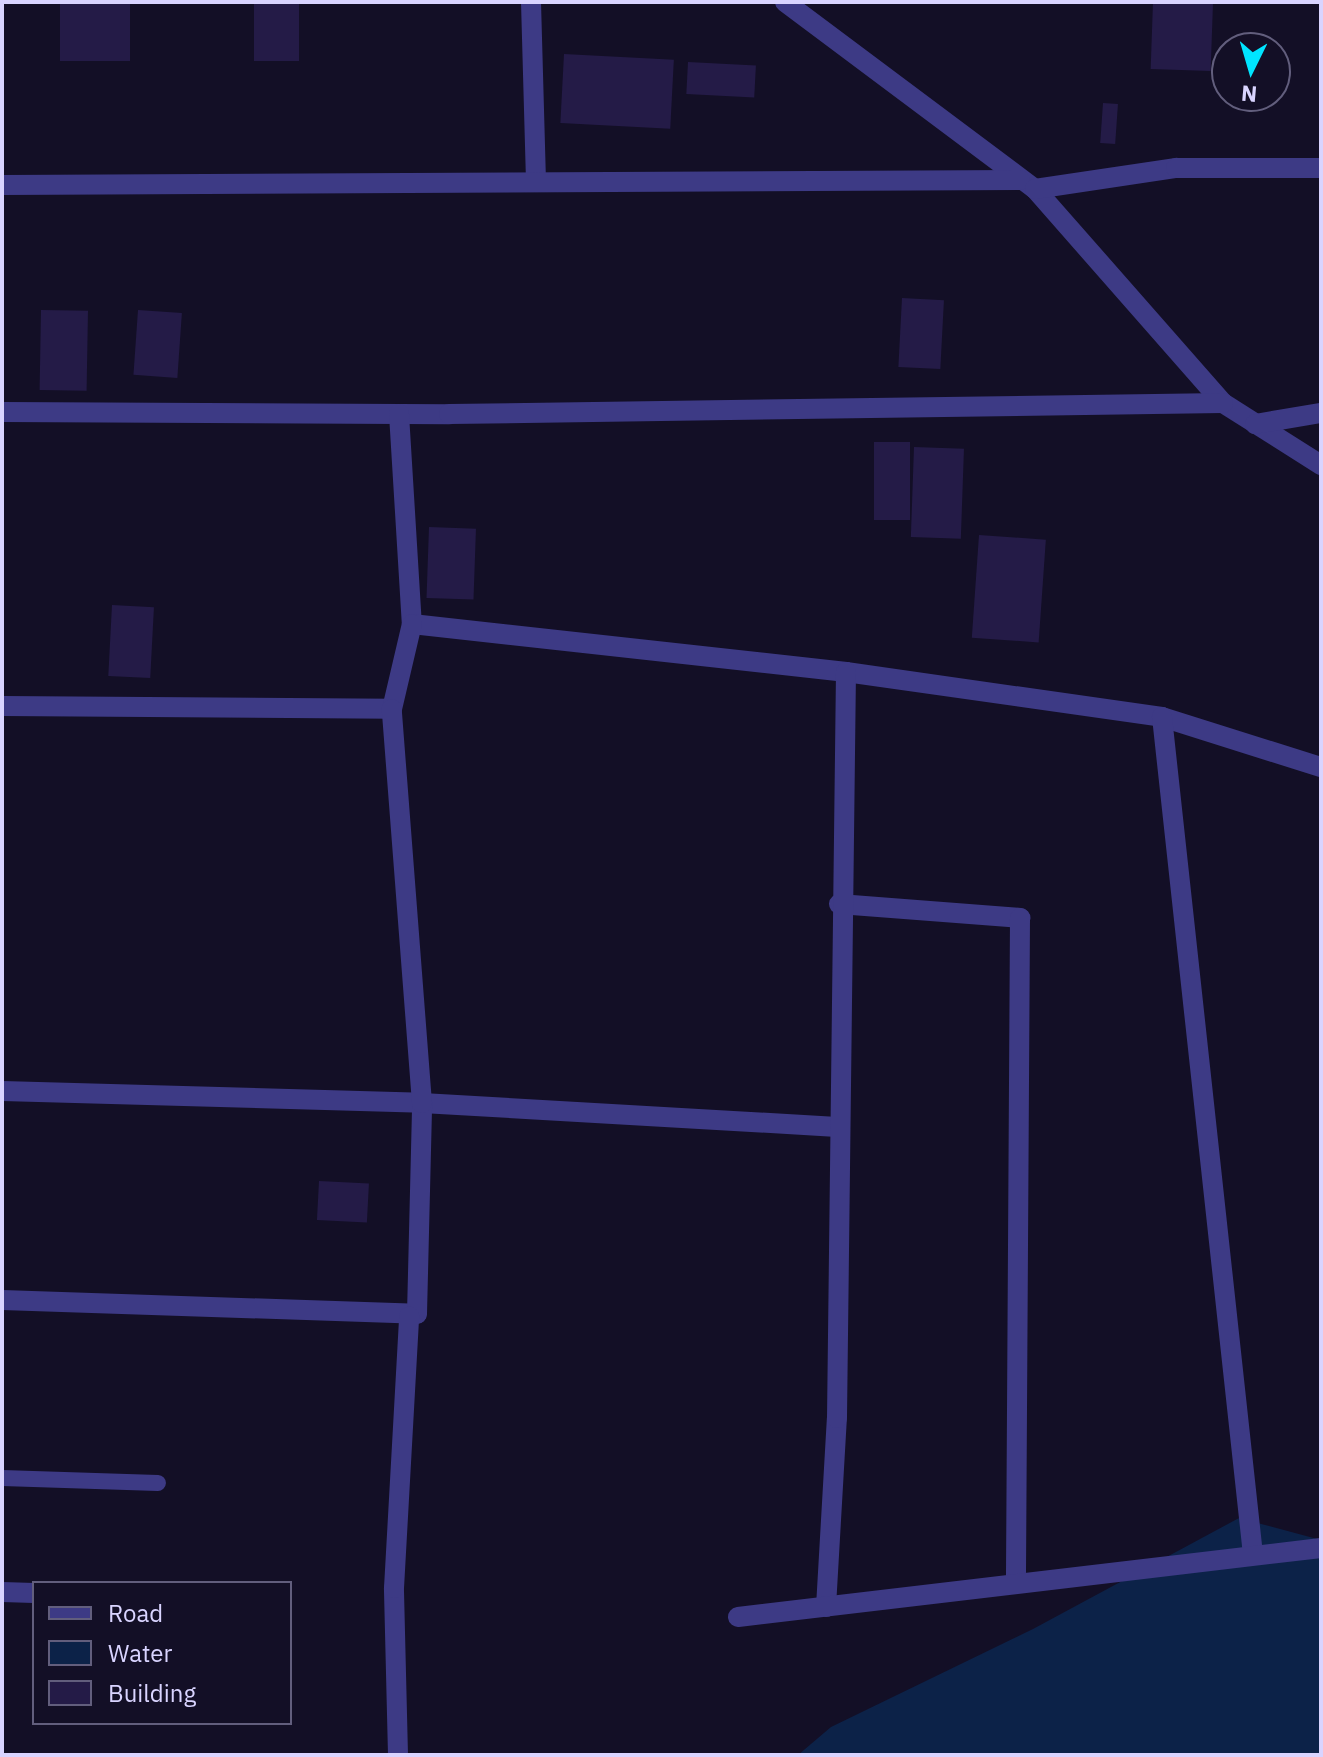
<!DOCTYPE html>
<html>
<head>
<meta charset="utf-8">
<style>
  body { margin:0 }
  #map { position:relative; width:1323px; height:1757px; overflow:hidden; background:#130f26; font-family:"IBM Plex Sans",sans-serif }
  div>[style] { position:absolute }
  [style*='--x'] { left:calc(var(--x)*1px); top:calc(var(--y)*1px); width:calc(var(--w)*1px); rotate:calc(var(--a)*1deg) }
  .water>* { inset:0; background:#0c2248 }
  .building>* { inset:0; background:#241b47; transform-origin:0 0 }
  .lane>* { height:16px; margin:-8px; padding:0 8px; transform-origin:8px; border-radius:8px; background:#3d3a85 }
  .street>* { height:20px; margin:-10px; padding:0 10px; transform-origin:10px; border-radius:10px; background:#3d3a85 }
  span { translate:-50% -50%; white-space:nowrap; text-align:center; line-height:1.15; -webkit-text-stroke:6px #130f26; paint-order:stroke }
  .frame { position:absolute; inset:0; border:4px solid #d9d4ff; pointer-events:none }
  .legend { position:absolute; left:32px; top:1581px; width:260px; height:144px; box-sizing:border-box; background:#130f26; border:2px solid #625e7d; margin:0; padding:10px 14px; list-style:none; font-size:24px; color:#d9d4ff }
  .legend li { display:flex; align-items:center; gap:16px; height:40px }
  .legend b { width:40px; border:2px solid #625e7d }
  .north { position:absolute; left:1211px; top:32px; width:80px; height:80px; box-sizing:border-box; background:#130f26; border:2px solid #625e7d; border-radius:50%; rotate:185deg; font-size:22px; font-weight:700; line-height:32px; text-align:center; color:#d9d4ff }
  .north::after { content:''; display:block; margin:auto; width:28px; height:36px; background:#00e5ff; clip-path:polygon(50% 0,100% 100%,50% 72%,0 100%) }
</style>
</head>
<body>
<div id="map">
  <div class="water">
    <div style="clip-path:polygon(1239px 1518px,1321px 1540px,1321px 1755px,798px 1755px,831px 1727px,1033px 1629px)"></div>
  </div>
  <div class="building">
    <div style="left:60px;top:2px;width:70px;height:59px"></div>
    <div style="left:254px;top:2px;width:45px;height:59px"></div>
    <div style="left:1153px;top:2px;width:60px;height:67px;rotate:2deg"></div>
    <div style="left:564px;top:54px;width:110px;height:69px;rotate:3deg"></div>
    <div style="left:688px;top:62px;width:68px;height:32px;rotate:3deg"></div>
    <div style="left:1103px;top:103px;width:15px;height:40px;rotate:4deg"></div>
    <div style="left:902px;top:298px;width:42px;height:69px;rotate:3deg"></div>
    <div style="left:41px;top:310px;width:47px;height:80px;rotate:1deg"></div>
    <div style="left:138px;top:310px;width:44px;height:65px;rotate:4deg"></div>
    <div style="left:874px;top:442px;width:36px;height:78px"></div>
    <div style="left:914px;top:447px;width:50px;height:90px;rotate:2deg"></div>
    <div style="left:429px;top:527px;width:47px;height:71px;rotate:2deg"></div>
    <div style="left:979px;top:535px;width:67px;height:103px;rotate:4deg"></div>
    <div style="left:112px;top:605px;width:42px;height:71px;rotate:3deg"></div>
    <div style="left:319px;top:1181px;width:50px;height:39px;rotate:3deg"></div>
  </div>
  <div class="lane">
    <div style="--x:2;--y:1478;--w:156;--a:1.8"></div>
  </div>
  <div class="street">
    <div style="--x:531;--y:2;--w:180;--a:88.4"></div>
    <div style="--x:785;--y:2;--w:312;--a:36.8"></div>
    <div style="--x:1035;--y:189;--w:285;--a:48.7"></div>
    <div style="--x:1223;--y:403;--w:116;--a:32.3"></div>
    <div style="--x:2;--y:185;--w:1018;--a:-0.28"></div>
    <div style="--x:1035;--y:189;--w:143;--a:-8.5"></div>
    <div style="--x:1176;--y:168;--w:145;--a:0"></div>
    <div style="--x:2;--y:412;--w:447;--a:0.3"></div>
    <div style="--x:449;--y:414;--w:774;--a:-0.81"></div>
    <div style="--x:399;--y:414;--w:210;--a:86.5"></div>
    <div style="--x:412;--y:624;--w:437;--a:6.3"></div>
    <div style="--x:846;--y:672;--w:319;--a:8.1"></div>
    <div style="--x:1162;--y:717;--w:167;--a:17.5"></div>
    <div style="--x:1255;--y:424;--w:67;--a:-9.5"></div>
    <div style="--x:2;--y:706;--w:390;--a:0.4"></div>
    <div style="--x:392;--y:709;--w:87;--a:-76.8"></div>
    <div style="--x:1162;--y:717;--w:842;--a:83.8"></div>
    <div style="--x:839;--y:904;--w:182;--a:4.4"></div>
    <div style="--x:1020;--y:918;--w:663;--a:90.35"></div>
    <div style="--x:2;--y:1091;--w:420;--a:1.6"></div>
    <div style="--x:422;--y:1103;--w:416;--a:3.3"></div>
    <div style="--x:2;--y:1300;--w:415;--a:1.9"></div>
    <div style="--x:417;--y:1314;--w:211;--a:-88.6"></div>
    <div style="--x:422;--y:1103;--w:395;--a:-94.4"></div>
    <div style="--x:2;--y:1592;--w:32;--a:2"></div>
    <div style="--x:826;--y:1607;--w:189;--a:-86.7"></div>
    <div style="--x:837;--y:1418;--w:746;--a:-89.31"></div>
    <div style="--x:738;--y:1617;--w:587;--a:-6.75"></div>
    <div style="--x:398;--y:1755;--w:167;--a:-91.4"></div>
    <div style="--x:394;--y:1588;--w:272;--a:-86.8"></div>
  </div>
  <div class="frame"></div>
  <ul class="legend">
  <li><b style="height:10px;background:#3d3a85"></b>Road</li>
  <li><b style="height:22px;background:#0c2248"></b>Water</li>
  <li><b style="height:22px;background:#241b47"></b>Building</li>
  </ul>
  <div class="north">N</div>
</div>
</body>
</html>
